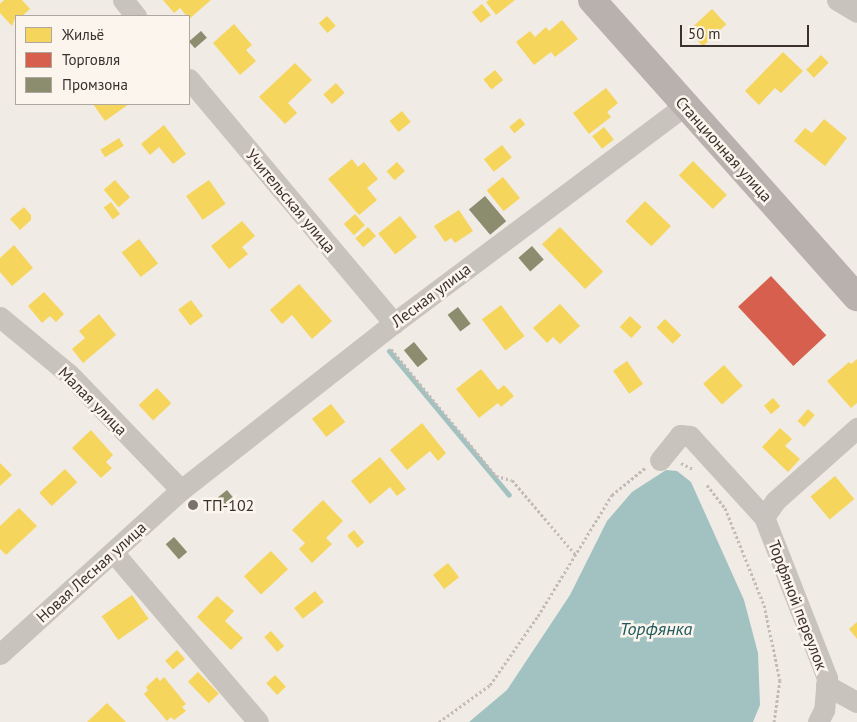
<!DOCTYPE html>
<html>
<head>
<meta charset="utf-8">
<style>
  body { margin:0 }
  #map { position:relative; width:857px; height:722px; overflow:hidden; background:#f0ebe5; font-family:"PT Sans",sans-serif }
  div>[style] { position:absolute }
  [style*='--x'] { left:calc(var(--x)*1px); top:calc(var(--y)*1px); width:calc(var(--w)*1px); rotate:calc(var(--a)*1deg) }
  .water>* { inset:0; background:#a1c2c1 }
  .homes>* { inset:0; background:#f6d55c; transform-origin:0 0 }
  .shops>* { inset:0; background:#d6604d; transform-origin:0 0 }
  .industry>* { inset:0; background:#8c8c6e; transform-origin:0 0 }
  .stream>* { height:5px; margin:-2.5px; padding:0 2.5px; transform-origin:2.5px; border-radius:2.5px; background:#a1c2c1 }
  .path>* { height:3px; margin-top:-1.5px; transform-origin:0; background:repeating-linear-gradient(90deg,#c2bbb6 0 2.5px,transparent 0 5px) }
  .minor>* { height:21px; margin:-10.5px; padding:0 10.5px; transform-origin:10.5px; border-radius:10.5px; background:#c9c3be }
  .major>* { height:28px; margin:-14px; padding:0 14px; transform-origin:14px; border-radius:14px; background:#b8b1ad }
  .dots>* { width:14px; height:14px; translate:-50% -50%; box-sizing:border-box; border:2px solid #fbf5ee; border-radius:50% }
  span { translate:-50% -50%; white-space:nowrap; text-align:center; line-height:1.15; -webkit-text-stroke:5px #fbf5ee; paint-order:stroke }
  .street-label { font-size:16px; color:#3b302b }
  .poi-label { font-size:16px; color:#3b302b }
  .left { translate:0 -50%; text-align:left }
  .water-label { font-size:18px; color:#1f5a5e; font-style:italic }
  .legend { position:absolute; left:15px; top:15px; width:175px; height:90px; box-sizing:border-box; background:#fbf5ee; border:1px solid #aea6a0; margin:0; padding:6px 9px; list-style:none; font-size:15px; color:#3b302b }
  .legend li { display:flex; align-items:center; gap:10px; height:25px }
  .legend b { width:25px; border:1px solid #aea6a0 }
  .scale { position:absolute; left:680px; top:25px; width:129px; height:22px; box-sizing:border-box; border:2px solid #3b302b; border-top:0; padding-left:6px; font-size:15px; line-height:18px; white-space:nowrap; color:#3b302b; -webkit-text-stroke:4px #fbf5ee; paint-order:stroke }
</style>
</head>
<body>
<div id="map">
  <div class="water">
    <div style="clip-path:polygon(666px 470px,677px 471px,691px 482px,744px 600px,758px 653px,760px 705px,753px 722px,469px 722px,507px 690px,570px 595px,607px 521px,632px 492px)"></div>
  </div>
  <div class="homes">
    <div style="clip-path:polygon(4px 0,22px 0,30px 9px,22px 16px,16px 16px,12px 26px,0 13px,0 4px)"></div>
    <div style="clip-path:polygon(163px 0,211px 0,189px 19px,180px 8px,174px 13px)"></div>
    <div style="clip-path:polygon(489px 0,515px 0,496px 15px,486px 2px)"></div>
    <div style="left:482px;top:4px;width:14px;height:13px;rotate:51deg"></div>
    <div style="left:712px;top:9px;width:21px;height:32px;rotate:47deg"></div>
    <div style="left:327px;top:16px;width:13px;height:11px;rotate:48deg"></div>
    <div style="clip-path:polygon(562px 20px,578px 39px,555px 57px,551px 52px,534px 65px,516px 42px,530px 31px,535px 37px,546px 27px,549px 31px)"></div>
    <div style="clip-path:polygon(234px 24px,252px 45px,246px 50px,256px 61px,240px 75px,213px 43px)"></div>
    <div style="clip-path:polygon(783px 52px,803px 71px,781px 93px,775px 88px,759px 105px,745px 91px)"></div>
    <div style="left:821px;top:55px;width:11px;height:21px;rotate:45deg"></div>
    <div style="clip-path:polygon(295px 63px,312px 80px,288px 103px,297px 113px,285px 124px,259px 97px)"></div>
    <div style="left:495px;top:70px;width:13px;height:15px;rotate:51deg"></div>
    <div style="left:336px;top:83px;width:13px;height:17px;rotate:48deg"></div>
    <div style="clip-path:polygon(606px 88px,618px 103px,607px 112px,611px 117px,589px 134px,573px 113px)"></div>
    <div style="clip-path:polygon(93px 104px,129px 104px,105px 121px)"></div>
    <div style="left:402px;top:111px;width:14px;height:16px;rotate:51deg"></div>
    <div style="left:520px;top:118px;width:8px;height:14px;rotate:50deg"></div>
    <div style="clip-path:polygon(824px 119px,847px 138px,825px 166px,794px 141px,805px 128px,812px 133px)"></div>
    <div style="clip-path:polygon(164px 125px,186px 154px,173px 164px,159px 147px,150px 155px,141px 144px)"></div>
    <div style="left:604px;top:127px;width:16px;height:15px;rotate:52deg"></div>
    <div style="left:119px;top:138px;width:9px;height:22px;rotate:58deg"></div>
    <div style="left:502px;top:145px;width:16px;height:23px;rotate:52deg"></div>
    <div style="clip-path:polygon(352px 159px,358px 167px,364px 162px,378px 179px,367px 188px,377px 200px,359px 215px,328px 179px)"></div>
    <div style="left:693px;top:161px;width:48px;height:20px;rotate:45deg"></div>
    <div style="left:397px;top:162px;width:12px;height:14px;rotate:48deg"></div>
    <div style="left:503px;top:177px;width:27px;height:21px;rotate:51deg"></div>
    <div style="left:115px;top:180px;width:23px;height:15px;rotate:49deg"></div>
    <div style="left:209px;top:180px;width:29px;height:28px;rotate:55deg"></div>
    <div style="left:645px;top:201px;width:36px;height:28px;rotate:44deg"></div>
    <div style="left:111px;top:202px;width:15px;height:9px;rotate:53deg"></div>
    <div style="clip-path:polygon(24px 207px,31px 215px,31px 220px,20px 230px,10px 219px)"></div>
    <div style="clip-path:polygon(459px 210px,473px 231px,455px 243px,451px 238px,445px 242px,434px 226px)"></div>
    <div style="left:355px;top:214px;width:15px;height:15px;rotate:48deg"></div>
    <div style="left:400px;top:216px;width:27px;height:28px;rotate:51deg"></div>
    <div style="clip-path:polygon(242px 221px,255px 236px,242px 247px,248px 254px,229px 269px,211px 246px)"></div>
    <div style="left:368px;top:227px;width:12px;height:17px;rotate:48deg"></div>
    <div style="left:560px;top:227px;width:62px;height:25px;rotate:46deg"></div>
    <div style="left:139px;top:239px;width:31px;height:22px;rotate:52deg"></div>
    <div style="clip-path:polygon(14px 245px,33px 268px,12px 286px,0 272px,0 258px)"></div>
    <div style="clip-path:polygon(299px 284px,332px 321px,312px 339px,292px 315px,282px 324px,270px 310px)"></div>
    <div style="clip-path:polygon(44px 292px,64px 314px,56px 322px,50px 316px,42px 323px,28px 306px)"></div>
    <div style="left:191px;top:300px;width:20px;height:16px;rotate:53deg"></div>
    <div style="clip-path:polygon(560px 304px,580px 326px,560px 344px,553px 337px,547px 343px,533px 328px)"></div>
    <div style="left:501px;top:305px;width:39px;height:24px;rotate:53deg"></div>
    <div style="clip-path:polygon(99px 314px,116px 335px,83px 363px,72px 349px,85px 338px,79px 331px)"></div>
    <div style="left:630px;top:316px;width:16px;height:15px;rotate:43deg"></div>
    <div style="left:665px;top:319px;width:23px;height:12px;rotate:45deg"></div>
    <div style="clip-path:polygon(857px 359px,857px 403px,851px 408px,827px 381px,849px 362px,851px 364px)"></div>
    <div style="left:627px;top:361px;width:28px;height:17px;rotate:55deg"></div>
    <div style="left:724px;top:365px;width:28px;height:28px;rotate:48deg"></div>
    <div style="clip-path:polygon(481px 369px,498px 390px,504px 385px,514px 396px,501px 407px,498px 403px,479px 418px,456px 389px)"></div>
    <div style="left:157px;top:388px;width:21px;height:25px;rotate:47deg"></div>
    <div style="left:773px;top:398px;width:11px;height:12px;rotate:49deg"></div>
    <div style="left:331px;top:404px;width:23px;height:24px;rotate:52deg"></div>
    <div style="left:808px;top:409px;width:9px;height:16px;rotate:41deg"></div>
    <div style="clip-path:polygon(422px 423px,446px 453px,438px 461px,430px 451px,407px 470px,390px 450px)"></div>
    <div style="clip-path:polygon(780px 428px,792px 439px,785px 446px,800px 459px,788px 472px,762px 447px)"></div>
    <div style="clip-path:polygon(91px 430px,113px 455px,106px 462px,112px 468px,101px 478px,72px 448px)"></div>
    <div style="clip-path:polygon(380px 457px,406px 489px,397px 496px,390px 487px,370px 504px,351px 481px)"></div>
    <div style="clip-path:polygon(0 463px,12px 475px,0 486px)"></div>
    <div style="left:65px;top:469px;width:18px;height:35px;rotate:47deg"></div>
    <div style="left:835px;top:476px;width:30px;height:32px;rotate:50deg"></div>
    <div style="clip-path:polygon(194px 499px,199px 504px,192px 511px,187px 505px)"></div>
    <div style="clip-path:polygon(323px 500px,343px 521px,326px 538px,332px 544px,312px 563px,299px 549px,305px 543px,292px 530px)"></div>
    <div style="clip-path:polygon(19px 508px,37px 526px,6px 555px,0 549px,0 526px)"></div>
    <div style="left:354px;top:530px;width:16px;height:9px;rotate:50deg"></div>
    <div style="left:271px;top:551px;width:25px;height:37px;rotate:47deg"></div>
    <div style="left:448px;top:563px;width:18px;height:19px;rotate:52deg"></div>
    <div style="left:315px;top:591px;width:14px;height:27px;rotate:51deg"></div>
    <div style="left:132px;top:595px;width:29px;height:37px;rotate:55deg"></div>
    <div style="clip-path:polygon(217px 596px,234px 611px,225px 621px,243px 638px,231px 650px,197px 617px)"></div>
    <div style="clip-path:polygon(857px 622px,857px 639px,849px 629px)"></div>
    <div style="left:271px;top:631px;width:20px;height:9px;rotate:49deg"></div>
    <div style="left:177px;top:650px;width:12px;height:16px;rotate:48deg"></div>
    <div style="left:198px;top:672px;width:30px;height:14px;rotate:46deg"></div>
    <div style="left:275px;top:675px;width:16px;height:12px;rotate:47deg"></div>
    <div style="clip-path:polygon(157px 677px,160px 681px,164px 677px,186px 704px,182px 707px,186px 711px,174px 720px,171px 717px,167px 721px,144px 694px,148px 690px,146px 687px)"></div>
    <div style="clip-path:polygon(107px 703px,126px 722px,87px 722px)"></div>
  </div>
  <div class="shops">
    <div style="left:771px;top:276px;width:81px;height:45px;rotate:47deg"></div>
  </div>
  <div class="industry">
    <div style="left:201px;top:31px;width:9px;height:16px;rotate:49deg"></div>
    <div style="left:485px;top:196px;width:33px;height:21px;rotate:50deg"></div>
    <div style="left:532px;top:246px;width:18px;height:18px;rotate:49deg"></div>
    <div style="left:458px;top:307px;width:21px;height:13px;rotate:53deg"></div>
    <div style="left:414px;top:342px;width:22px;height:13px;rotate:51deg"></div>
    <div style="left:227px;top:490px;width:21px;height:12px;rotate:51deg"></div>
    <div style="left:174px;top:537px;width:20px;height:11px;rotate:49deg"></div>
  </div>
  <div class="stream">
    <div style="--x:389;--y:351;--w:187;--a:50.2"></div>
  </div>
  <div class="path">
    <div style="--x:391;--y:349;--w:165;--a:50.4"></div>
    <div style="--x:496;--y:476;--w:16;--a:14"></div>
    <div style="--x:512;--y:480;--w:97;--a:49.6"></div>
    <div style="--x:681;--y:463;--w:13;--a:27"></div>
    <div style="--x:707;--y:485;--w:29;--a:52"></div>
    <div style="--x:725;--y:508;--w:105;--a:68.1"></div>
    <div style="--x:764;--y:605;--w:77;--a:78"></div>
    <div style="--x:780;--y:680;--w:42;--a:98.1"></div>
    <div style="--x:439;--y:722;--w:63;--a:-36"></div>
    <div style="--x:490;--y:685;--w:84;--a:-55.2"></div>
    <div style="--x:538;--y:616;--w:142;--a:-58.6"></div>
    <div style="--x:612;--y:495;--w:43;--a:-39.3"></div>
  </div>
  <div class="minor">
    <div style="--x:123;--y:0;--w:21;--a:51"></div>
    <div style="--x:837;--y:0;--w:23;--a:31"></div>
    <div style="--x:189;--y:79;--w:319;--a:50"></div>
    <div style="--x:0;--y:317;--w:89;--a:39.6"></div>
    <div style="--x:69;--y:374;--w:161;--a:46"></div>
    <div style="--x:660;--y:460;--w:32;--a:-51"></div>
    <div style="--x:680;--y:435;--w:10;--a:6"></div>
    <div style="--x:690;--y:436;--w:110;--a:47.6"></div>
    <div style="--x:764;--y:517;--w:173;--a:68.6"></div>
    <div style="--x:827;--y:678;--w:32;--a:95"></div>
    <div style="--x:824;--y:710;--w:13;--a:117"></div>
    <div style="--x:764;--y:517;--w:19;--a:-55"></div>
    <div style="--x:775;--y:501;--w:110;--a:-41.7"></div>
    <div style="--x:113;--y:552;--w:223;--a:49.5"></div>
    <div style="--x:0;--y:654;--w:244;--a:-42.2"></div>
    <div style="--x:181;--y:490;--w:271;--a:-38.1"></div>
    <div style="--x:394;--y:323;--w:364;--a:-36.8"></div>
    <div style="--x:826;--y:685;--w:35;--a:29"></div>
  </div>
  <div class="major">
    <div style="--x:592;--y:0;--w:398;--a:48.3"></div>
  </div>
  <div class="dots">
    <div style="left:193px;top:505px;background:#7a716c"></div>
  </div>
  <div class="street-label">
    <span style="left:724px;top:149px;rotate:48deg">Станционная улица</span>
    <span style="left:291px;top:201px;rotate:50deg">Учительская улица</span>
    <span style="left:431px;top:295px;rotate:-37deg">Лесная улица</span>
    <span style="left:93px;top:401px;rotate:45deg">Малая улица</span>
    <span style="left:91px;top:572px;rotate:-42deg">Новая Лесная улица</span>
    <span style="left:798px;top:605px;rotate:69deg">Торфяной переулок</span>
  </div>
  <div class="poi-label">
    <span class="left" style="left:203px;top:505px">ТП-102</span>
  </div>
  <div class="water-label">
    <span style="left:656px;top:629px">Торфянка</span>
  </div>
  <ul class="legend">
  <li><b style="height:14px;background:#f6d55c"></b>Жильё</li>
  <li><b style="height:14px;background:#d6604d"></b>Торговля</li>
  <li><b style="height:14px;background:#8c8c6e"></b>Промзона</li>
  </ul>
  <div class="scale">50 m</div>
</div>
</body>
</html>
